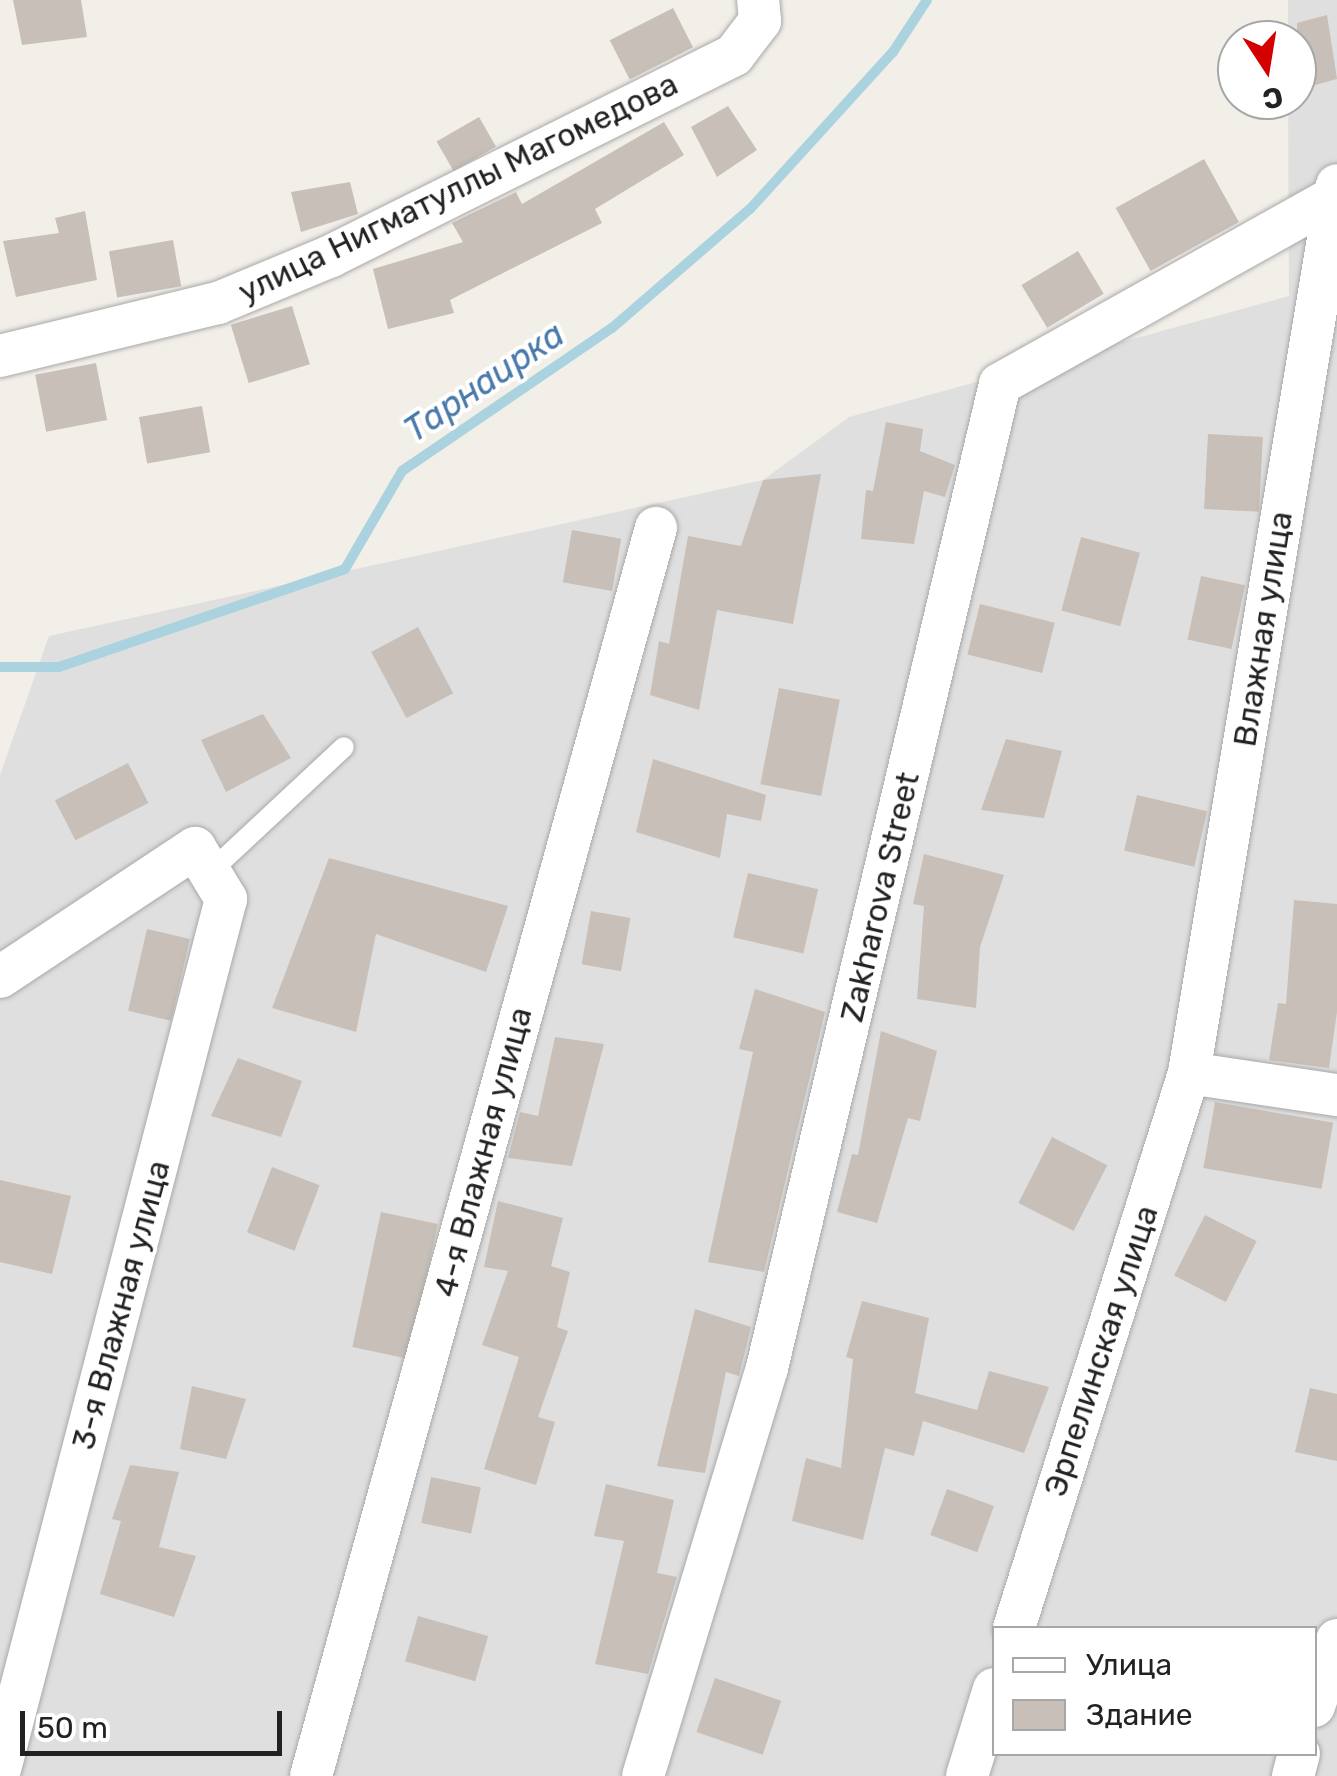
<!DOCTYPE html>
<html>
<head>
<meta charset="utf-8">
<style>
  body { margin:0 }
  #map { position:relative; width:1337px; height:1776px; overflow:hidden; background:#f2efe9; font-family:Rubik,sans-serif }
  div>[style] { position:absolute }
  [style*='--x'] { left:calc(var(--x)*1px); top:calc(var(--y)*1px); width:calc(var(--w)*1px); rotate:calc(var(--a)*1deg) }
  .residential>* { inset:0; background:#e0dfdf }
  .stream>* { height:10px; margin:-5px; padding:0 5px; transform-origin:5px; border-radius:5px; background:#aad3df }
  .building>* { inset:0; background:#c7bfb8; transform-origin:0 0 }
  .roads { filter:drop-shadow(0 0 2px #a9a9a9) drop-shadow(0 0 2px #a9a9a9) }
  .service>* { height:20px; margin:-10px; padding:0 10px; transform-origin:10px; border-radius:10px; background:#fff }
  .minor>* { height:42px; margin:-21px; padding:0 21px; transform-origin:21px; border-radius:21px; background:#fff }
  span { translate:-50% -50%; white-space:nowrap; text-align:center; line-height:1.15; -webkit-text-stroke:8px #fff; paint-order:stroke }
  .street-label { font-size:32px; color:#222 }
  .water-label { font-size:35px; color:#4a7aab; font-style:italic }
  .legend { position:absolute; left:992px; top:1626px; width:325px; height:130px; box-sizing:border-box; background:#fff; border:2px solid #a7a7a7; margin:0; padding:12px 18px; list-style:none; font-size:30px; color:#222 }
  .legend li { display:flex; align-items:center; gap:20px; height:50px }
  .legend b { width:50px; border:2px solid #a7a7a7 }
  .north { position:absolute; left:1217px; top:20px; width:100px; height:100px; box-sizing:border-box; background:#fff; border:2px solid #a7a7a7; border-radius:50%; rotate:168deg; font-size:28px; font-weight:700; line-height:40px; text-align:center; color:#222 }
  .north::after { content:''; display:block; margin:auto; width:35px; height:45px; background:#d40000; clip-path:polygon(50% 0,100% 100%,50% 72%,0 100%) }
  .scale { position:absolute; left:20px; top:1711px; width:262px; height:45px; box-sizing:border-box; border:5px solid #222; border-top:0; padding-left:12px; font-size:30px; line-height:35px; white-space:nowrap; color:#222; -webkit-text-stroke:8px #fff; paint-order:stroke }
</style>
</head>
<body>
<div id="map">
  <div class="residential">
    <div style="clip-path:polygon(evenodd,1288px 0,1337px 0,1337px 1776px,0 1776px,0 775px,49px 636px,763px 480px,849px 417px,1289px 296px,1288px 100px,1297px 100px,1297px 40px,1288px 40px,1288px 0,994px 1628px,1314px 1628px,1314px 1754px,994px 1754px,994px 1628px)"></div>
  </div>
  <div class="stream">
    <div style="--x:0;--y:667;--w:59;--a:0"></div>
    <div style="--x:59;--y:667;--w:302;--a:-18.9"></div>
    <div style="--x:345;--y:569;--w:113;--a:-59.8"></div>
    <div style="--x:402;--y:471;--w:254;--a:-34.3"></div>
    <div style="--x:612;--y:328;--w:182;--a:-40.8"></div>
    <div style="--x:750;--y:209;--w:212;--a:-47.7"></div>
    <div style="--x:893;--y:52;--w:62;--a:-56.8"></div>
  </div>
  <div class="building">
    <div style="clip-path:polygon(13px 0,81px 0,87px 37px,22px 45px)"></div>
    <div style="left:673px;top:8px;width:44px;height:71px;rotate:63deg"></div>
    <div style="clip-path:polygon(1327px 15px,1337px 79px,1297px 90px,1297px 23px)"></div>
    <div style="clip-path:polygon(728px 106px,757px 150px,717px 177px,691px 127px)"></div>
    <div style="left:479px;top:117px;width:34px;height:49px;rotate:60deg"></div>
    <div style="clip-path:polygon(664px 122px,684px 155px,595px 209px,602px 223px,450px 300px,454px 313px,388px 329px,373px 269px,463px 242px,452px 223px,516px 192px,522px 204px)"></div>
    <div style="left:1204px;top:159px;width:72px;height:101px;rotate:61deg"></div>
    <div style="clip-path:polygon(350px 182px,358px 214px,301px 232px,291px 192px)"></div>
    <div style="clip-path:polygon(85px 211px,97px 280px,16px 297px,3px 241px,59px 233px,55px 218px)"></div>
    <div style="left:173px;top:240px;width:47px;height:65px;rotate:80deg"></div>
    <div style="left:1078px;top:251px;width:50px;height:66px;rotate:59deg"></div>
    <div style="left:292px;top:306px;width:61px;height:64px;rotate:73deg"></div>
    <div style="left:96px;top:363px;width:58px;height:62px;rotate:79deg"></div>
    <div style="left:202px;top:406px;width:47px;height:64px;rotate:80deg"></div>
    <div style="clip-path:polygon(886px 422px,923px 429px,920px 451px,955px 465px,945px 497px,924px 491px,914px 544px,861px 539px,866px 490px,873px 491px)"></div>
    <div style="left:1208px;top:434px;width:55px;height:75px;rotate:3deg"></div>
    <div style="clip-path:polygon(821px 474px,793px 624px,717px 610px,699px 710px,650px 695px,659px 641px,669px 644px,688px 536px,741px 546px,763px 480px)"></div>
    <div style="left:572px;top:530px;width:50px;height:53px;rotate:10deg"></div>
    <div style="left:1081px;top:537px;width:61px;height:76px;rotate:15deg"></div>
    <div style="left:1201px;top:576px;width:45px;height:65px;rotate:12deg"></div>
    <div style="left:980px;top:604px;width:77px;height:52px;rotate:14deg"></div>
    <div style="left:418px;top:627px;width:75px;height:53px;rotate:62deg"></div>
    <div style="left:779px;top:688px;width:62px;height:98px;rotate:11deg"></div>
    <div style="clip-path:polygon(263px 714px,291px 758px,226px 792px,201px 740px)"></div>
    <div style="clip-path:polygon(1006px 739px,1062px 751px,1044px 818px,981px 810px)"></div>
    <div style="clip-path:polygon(653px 759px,766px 795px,761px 821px,727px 814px,720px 858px,636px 832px)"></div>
    <div style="left:128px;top:763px;width:45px;height:82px;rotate:63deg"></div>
    <div style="left:1137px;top:795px;width:72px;height:57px;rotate:13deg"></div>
    <div style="clip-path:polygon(924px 854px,1004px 875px,980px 947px,976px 1008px,917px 999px,924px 906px,913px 904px)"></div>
    <div style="clip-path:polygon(329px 858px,508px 906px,486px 972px,376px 934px,356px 1032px,272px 1008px)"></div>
    <div style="left:748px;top:873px;width:72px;height:66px;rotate:13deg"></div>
    <div style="clip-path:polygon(1294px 900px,1337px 904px,1337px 1012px,1329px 1068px,1269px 1060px,1278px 1003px,1286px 1004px)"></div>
    <div style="left:591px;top:911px;width:40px;height:54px;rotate:10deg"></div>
    <div style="left:147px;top:929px;width:44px;height:84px;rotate:13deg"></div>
    <div style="clip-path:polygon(755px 989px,825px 1012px,764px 1272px,708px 1262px,753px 1052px,739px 1049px)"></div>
    <div style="clip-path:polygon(881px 1031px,937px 1051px,920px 1121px,908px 1118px,877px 1223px,837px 1212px,852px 1154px,858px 1155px)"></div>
    <div style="clip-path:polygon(555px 1037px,604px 1044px,572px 1166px,508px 1158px,520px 1112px,538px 1116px)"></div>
    <div style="clip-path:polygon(238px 1058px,302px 1081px,281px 1137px,211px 1116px)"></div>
    <div style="left:1215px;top:1102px;width:120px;height:67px;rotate:10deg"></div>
    <div style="left:1052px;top:1137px;width:62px;height:74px;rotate:27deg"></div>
    <div style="left:272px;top:1167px;width:51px;height:70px;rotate:21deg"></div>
    <div style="clip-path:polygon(0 1180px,71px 1196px,52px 1274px,0 1262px)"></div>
    <div style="clip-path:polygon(498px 1201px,563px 1218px,551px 1266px,570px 1272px,557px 1327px,568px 1331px,538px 1417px,555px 1422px,536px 1485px,484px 1469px,519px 1357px,482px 1345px,508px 1271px,484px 1267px)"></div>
    <div style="left:381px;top:1212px;width:58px;height:138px;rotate:12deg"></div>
    <div style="left:1205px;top:1215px;width:58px;height:68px;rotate:27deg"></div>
    <div style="clip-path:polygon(862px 1301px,929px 1318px,915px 1393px,977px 1410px,989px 1371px,1049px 1387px,1024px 1453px,923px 1421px,914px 1456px,885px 1448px,863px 1540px,792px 1521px,806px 1458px,841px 1468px,853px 1359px,846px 1357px)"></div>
    <div style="clip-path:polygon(695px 1309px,751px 1327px,739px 1376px,726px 1372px,705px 1473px,657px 1466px)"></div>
    <div style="clip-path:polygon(192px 1386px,246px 1399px,226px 1459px,180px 1449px)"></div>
    <div style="clip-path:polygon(1310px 1388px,1337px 1394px,1337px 1461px,1295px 1452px)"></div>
    <div style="clip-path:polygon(130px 1465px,179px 1472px,159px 1547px,196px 1556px,174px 1617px,100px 1594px,121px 1521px,112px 1519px)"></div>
    <div style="left:431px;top:1477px;width:51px;height:47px;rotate:12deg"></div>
    <div style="clip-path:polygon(606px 1484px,674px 1500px,657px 1573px,677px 1577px,648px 1674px,595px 1664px,624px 1541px,594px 1536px)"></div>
    <div style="left:947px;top:1489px;width:50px;height:49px;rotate:20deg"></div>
    <div style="left:418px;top:1616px;width:73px;height:47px;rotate:16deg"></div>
    <div style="left:715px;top:1678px;width:70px;height:57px;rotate:19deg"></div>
  </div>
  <div class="roads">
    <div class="service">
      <div style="--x:210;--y:872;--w:183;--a:-43"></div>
    </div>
    <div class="minor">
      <div style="--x:0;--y:356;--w:224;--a:-13.7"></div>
      <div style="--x:218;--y:303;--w:122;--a:-22.6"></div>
      <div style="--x:331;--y:256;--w:450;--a:-26.5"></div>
      <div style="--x:734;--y:55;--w:43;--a:-52.6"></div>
      <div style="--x:760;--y:21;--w:21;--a:-95"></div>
      <div style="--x:0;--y:977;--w:234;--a:-33.5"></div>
      <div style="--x:195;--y:848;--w:60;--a:58.7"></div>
      <div style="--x:226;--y:899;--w:899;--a:104.56"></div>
      <div style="--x:1189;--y:1073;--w:150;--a:8.5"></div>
      <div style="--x:1014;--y:1628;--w:582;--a:-72.5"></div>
      <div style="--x:1189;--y:1073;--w:900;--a:-80.54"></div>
      <div style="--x:1314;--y:1706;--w:70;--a:-70.8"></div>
      <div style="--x:311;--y:1776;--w:1295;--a:-74.55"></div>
      <div style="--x:643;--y:1776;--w:426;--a:-73.1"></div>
      <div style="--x:767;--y:1368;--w:1011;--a:-76.68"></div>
      <div style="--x:1000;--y:384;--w:384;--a:-29.2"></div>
      <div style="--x:967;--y:1776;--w:91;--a:-72.8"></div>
      <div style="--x:1293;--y:1776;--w:23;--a:-75"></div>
    </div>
  </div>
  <div class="street-label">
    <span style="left:458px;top:188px;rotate:-26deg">улица Нигматуллы Магомедова</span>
    <span style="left:1263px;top:629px;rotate:-81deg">Влажная улица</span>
    <span style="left:880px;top:897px;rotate:-77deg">Zakharova Street</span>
    <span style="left:483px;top:1152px;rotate:-75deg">4-я Влажная улица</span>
    <span style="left:121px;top:1305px;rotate:-75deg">3-я Влажная улица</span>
    <span style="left:1101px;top:1351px;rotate:-72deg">Эрпелинская улица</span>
  </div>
  <div class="water-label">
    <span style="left:484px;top:382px;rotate:-34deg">Тарнаирка</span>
  </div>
  <ul class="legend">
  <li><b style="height:12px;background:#fff"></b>Улица</li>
  <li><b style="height:28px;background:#c7bfb8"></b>Здание</li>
  </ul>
  <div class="north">С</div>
  <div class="scale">50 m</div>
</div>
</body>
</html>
